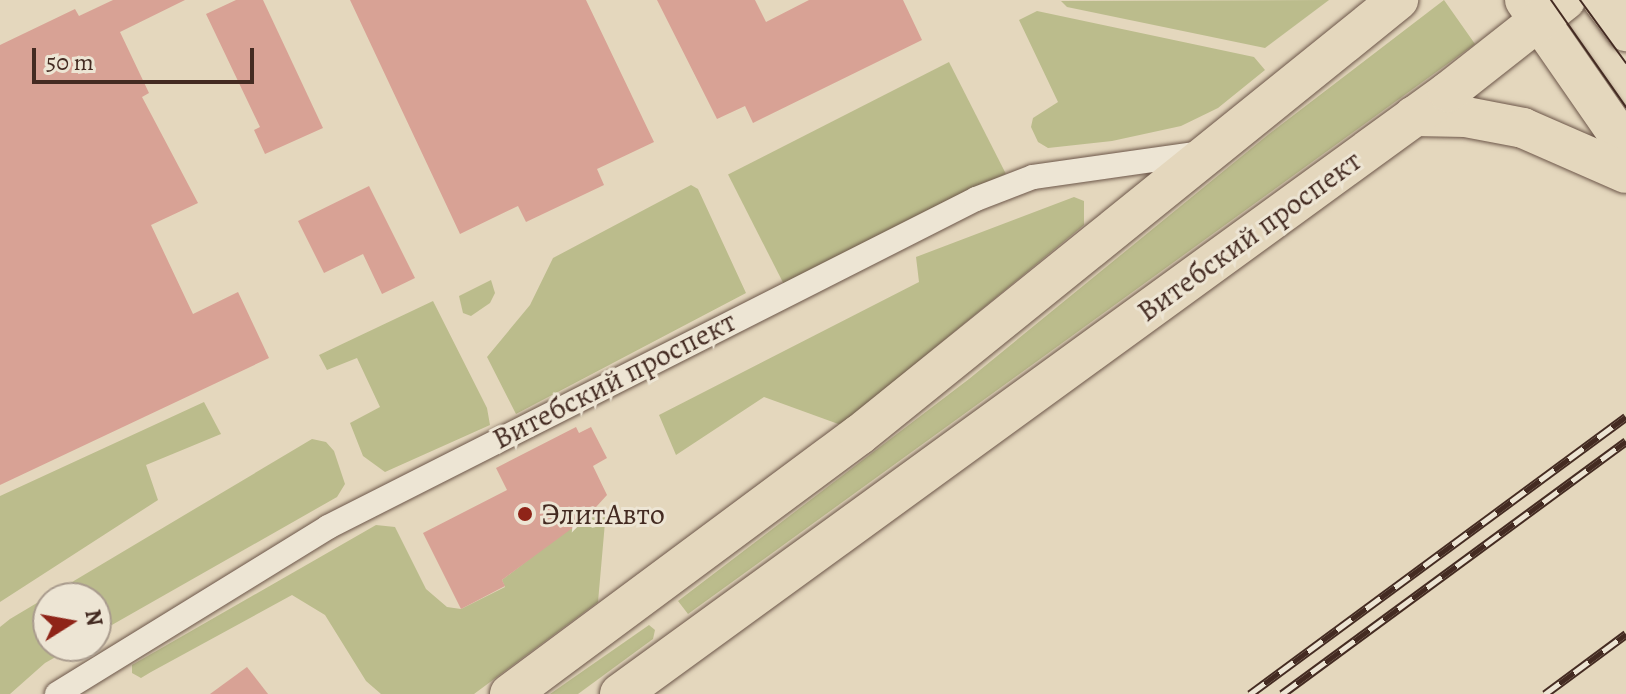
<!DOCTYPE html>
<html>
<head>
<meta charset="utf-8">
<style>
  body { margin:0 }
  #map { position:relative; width:1626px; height:694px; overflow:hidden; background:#e4d7bd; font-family:Alegreya,serif }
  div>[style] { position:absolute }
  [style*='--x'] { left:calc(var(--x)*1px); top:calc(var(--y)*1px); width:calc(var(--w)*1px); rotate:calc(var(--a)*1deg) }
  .green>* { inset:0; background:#bbbc8c; transform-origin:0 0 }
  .building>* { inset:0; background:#d8a295 }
  .roads { filter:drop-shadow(0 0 2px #6c5649) drop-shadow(0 0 2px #6c5649) }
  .minor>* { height:24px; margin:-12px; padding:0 12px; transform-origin:12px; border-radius:12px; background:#ede5d4 }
  .primary>* { height:40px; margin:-20px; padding:0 20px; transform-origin:20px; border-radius:20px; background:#e4d7bd }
  .tram>* { height:2px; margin:-1px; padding:0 1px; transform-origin:1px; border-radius:1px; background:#442b22 }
  .rail>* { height:9px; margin-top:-4.5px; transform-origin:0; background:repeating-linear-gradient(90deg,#ede5d4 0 18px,#442b22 0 36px); box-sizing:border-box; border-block:2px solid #442b22 }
  .dots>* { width:22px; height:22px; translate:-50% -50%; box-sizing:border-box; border:4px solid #ede5d4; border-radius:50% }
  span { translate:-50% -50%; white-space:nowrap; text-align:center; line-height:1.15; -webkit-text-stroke:6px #ede5d4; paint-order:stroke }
  .street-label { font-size:30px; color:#442b22 }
  .poi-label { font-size:30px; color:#442b22 }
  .left { translate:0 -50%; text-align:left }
  .north { position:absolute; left:32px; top:582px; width:80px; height:80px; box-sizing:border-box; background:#ede5d4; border:2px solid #a99b8d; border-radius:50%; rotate:79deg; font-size:22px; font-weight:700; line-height:32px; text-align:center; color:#442b22 }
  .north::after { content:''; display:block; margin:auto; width:28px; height:36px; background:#8f2418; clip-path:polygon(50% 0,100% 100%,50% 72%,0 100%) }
  .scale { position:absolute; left:32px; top:48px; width:222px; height:36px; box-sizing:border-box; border:4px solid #442b22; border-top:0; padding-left:10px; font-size:24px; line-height:28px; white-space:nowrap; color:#442b22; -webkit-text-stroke:6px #ede5d4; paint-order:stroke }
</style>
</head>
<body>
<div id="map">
  <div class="green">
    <div style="clip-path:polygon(1329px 0,1265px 48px,1067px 7px,1061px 1px)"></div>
    <div style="clip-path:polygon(1444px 0,1475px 44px,688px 614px,678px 601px,969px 379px,1269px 134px)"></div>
    <div style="clip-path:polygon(1037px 11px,1254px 57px,1265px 70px,1218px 108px,1181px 126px,1112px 141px,1048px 148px,1038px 142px,1031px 127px,1033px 118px,1058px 102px,1019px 20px)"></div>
    <div style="left:949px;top:62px;width:125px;height:248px;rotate:63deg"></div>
    <div style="clip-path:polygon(691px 185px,698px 189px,746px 293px,516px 414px,487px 357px,530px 305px,553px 258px)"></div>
    <div style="clip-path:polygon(1074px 197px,1084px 201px,1084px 225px,841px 425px,764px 397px,676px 455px,659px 415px,919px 282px,916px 257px)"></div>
    <div style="clip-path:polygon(491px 280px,495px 293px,490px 303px,471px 316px,463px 313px,459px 296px)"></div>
    <div style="clip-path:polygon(433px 301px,487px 408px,490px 425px,385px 472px,363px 456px,350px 423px,380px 407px,357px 358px,327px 370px,319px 355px)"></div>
    <div style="clip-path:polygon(204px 402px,221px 434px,146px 465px,158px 500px,0 602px,0 496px)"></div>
    <div style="clip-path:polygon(312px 439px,326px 442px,334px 451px,345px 484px,337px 497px,96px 634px,96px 598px,48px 598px,48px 646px,75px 646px,45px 663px,10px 694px,0 694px,0 627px,10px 619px)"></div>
    <div style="clip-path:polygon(593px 510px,606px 511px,598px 602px,474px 694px,381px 694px,366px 681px,325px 615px,292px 595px,151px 672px,141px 678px,132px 673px,132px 665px,376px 525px,395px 527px,426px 589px,447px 607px,461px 609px,505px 587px,502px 580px)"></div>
    <div style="clip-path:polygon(649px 625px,655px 630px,653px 639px,578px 694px,550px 694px)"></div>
  </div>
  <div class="building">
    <div style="clip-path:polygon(113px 0,185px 0,120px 32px,149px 93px,142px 97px,198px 203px,151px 225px,193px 314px,238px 292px,269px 358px,0 485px,0 45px,75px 9px,79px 16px)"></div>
    <div style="clip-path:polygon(236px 0,263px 0,323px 128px,265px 154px,254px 130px,260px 127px,206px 14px)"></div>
    <div style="clip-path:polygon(350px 0,586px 0,654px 142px,597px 169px,604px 185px,526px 222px,518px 206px,460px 234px)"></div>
    <div style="clip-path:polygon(657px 0,755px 0,766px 22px,809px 0,903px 0,922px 40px,753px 123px,745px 106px,717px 119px)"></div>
    <div style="clip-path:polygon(369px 186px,415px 278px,382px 294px,363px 254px,324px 273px,298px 221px)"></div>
    <div style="clip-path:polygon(576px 427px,579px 433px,591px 427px,607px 458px,593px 466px,607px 495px,586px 518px,502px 580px,505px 586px,461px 609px,423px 533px,507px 490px,496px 468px)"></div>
    <div style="clip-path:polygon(247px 667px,268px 694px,210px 694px)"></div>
  </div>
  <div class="roads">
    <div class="minor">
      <div style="--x:57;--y:694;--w:318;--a:-31.6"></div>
      <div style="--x:328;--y:527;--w:726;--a:-26.85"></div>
      <div style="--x:976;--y:199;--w:61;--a:-21.1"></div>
      <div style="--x:1033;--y:177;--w:171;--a:-8.1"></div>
    </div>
    <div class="primary">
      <div style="--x:1525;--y:0;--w:178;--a:55.3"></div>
      <div style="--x:1603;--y:0;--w:39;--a:53"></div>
      <div style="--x:1414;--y:116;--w:52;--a:1.1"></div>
      <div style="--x:1466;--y:117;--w:58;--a:10.9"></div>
      <div style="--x:1523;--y:128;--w:112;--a:23.6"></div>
      <div style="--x:510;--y:694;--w:435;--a:-36.6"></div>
      <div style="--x:859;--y:435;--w:693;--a:-38.91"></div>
      <div style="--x:620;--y:694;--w:1024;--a:-36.02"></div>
      <div style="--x:1448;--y:92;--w:149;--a:-38.2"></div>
    </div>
  </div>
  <div class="tram">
    <div style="--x:1551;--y:0;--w:131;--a:55"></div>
    <div style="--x:1580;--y:0;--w:78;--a:53.9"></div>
  </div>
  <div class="rail">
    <div style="--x:1250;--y:694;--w:467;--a:-36.4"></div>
    <div style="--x:1282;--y:694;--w:427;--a:-36.3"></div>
    <div style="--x:1545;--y:694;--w:101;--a:-36.5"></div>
  </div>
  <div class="dots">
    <div style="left:525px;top:514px;background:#8f2418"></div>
  </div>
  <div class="street-label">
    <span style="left:1249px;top:236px;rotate:-36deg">Витебский проспект</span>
    <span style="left:614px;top:380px;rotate:-27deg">Витебский проспект</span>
  </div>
  <div class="poi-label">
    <span class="left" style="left:541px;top:514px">ЭлитАвто</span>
  </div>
  <div class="north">N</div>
  <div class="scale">50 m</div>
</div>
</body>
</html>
